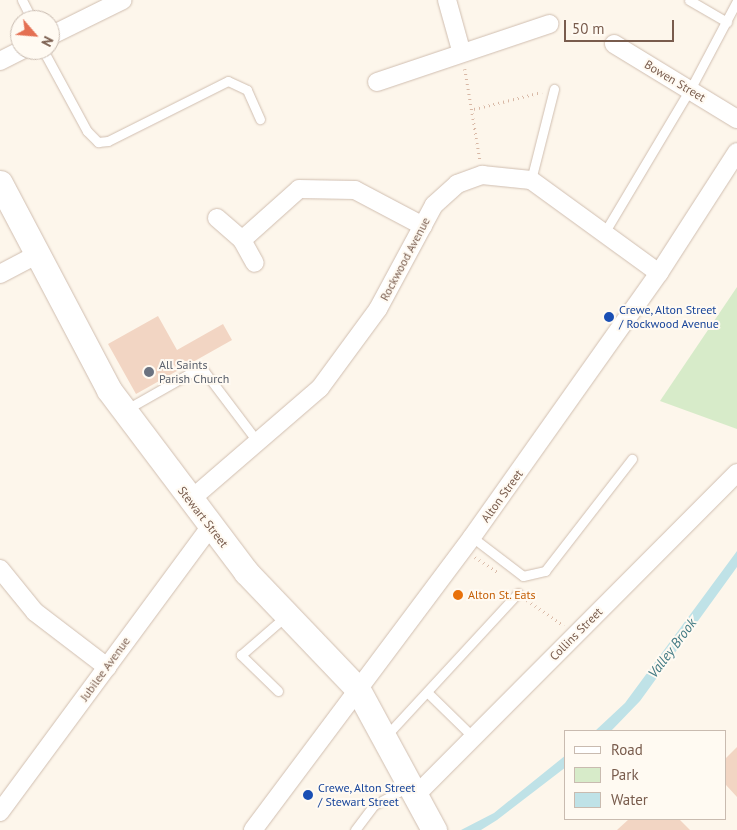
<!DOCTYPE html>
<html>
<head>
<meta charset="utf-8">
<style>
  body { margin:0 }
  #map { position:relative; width:737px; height:830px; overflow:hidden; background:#fdf6eb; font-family:"PT Sans",sans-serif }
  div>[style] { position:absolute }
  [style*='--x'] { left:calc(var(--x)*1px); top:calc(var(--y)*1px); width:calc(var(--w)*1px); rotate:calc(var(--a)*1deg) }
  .green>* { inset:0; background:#d7ebc9 }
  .water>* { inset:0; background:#bfe2e7 }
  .building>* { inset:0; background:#f2d5c3 }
  .path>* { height:2.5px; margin-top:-1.25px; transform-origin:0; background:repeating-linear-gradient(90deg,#d8b8a5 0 1px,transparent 0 5px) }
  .roads { filter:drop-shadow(0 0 1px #d0beb0) drop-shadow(0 0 1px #d0beb0) }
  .lane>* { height:9px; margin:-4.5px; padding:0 4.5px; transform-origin:4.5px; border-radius:4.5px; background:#fff }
  .street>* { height:18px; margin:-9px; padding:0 9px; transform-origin:9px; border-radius:9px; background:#fff }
  .secondary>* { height:25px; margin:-12.5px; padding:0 12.5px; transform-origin:12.5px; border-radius:12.5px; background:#fff }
  .dots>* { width:14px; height:14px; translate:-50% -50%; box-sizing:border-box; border:2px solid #fffaf2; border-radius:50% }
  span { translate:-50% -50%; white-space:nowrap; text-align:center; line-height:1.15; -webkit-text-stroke:4px #fffaf2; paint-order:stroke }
  .street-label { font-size:12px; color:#795c4d }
  .transit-label { font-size:12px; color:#164399 }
  .left { translate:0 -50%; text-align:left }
  .worship-label { font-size:12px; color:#5b616d }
  .food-label { font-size:12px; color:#c56008 }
  .water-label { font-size:14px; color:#437b84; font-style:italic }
  .legend { position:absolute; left:564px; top:730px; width:162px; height:90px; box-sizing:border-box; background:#fffaf2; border:1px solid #c9bbb0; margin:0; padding:6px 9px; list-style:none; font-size:15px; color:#795c4d }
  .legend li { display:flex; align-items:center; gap:10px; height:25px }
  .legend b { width:25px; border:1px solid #c9bbb0 }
  .north { position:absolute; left:10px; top:10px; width:50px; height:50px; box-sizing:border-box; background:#fffaf2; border:1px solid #c9bbb0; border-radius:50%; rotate:117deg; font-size:14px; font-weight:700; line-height:20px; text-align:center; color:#795c4d }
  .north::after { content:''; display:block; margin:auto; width:18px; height:22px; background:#e47053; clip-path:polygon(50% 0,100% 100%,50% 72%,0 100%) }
  .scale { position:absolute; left:564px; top:20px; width:110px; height:22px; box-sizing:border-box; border:2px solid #795c4d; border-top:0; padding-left:6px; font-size:15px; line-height:18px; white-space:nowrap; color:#795c4d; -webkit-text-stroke:4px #fffaf2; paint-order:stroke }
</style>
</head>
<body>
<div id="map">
  <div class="green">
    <div style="clip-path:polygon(737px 287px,737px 429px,660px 401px)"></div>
  </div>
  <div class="water">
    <div style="clip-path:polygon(737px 551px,737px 567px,640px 701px,611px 731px,595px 731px,625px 703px)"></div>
    <div style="clip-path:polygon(566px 755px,566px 767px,497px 820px,481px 830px,461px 830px,494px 813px)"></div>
  </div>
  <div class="building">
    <div style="clip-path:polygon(158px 316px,177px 350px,223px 324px,232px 340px,136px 394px,108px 344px)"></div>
    <div style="clip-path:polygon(737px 747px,737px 797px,726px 785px,726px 758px)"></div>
    <div style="clip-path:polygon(629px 819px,679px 819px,690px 830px,617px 830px)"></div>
  </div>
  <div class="path">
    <div style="--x:465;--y:69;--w:92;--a:80.6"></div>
    <div style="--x:474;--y:109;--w:70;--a:-14"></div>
    <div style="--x:475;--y:557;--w:27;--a:34"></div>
    <div style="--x:527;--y:600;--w:45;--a:35.1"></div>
  </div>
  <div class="roads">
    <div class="lane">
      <div style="--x:22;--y:0;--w:22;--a:63"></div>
      <div style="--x:689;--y:0;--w:44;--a:30.1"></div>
      <div style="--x:43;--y:50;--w:92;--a:61.5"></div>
      <div style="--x:87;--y:131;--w:16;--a:45"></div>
      <div style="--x:98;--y:142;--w:10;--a:-6"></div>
      <div style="--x:108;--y:141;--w:134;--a:-26.6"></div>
      <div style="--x:228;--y:81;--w:21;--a:25"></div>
      <div style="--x:247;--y:90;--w:32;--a:66"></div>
      <div style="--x:531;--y:180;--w:94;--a:-75.8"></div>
      <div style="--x:603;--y:235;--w:176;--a:-59.2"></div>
      <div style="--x:693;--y:84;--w:94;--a:-62.1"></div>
      <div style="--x:127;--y:409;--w:85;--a:-29.6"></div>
      <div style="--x:201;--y:367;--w:93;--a:52.9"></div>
      <div style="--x:472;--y:537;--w:64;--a:37.4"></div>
      <div style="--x:523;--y:576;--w:23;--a:-13"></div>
      <div style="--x:545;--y:571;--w:142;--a:-52.2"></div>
      <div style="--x:278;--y:691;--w:52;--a:-135.8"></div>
      <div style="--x:241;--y:655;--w:60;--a:-40.9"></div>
      <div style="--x:428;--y:693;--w:63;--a:44.4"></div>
      <div style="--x:385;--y:737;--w:196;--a:-47.3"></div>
      <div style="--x:355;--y:830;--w:31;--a:-53"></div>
      <div style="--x:374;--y:805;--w:38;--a:-28"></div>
    </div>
    <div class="street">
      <div style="--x:447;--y:0;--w:52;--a:74.4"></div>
      <div style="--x:50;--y:36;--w:81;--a:-26.3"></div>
      <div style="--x:614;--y:44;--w:144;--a:31.4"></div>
      <div style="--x:0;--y:61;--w:25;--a:-27"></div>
      <div style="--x:377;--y:82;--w:182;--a:-18.6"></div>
      <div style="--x:217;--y:218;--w:33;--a:41"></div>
      <div style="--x:242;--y:240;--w:26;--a:61"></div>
      <div style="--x:242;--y:240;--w:76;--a:-41.8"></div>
      <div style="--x:299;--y:189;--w:56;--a:1"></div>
      <div style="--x:355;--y:190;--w:77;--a:27.9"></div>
      <div style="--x:0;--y:274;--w:43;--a:-27.8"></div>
      <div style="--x:189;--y:501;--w:173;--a:-40.8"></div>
      <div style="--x:320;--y:388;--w:98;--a:-53.7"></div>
      <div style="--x:378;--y:309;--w:118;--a:-61.7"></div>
      <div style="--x:434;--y:205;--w:31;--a:-42"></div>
      <div style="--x:457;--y:184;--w:27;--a:-20"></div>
      <div style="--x:482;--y:175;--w:49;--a:5.8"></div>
      <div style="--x:531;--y:180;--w:158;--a:36"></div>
      <div style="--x:0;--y:569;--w:55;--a:50.9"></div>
      <div style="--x:35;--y:612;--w:91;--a:37.4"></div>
      <div style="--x:415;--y:796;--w:456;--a:-45.1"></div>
      <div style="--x:0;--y:812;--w:354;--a:-53.6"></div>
      <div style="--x:253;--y:830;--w:366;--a:-53.2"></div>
      <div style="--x:472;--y:537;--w:324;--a:-54.7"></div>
      <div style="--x:659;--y:273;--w:144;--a:-57.2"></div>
    </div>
    <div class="secondary">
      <div style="--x:0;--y:183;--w:234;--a:62.2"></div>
      <div style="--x:109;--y:390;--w:228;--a:53"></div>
      <div style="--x:246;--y:572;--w:161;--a:46.3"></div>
      <div style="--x:357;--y:688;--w:162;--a:61.5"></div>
    </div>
  </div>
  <div class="dots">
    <div style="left:609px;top:317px;background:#1a4fb4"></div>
    <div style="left:149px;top:372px;background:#6b7280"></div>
    <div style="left:458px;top:595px;background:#e8710a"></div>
    <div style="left:308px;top:795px;background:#1a4fb4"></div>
  </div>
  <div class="street-label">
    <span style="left:675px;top:81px;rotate:31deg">Bowen Street</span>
    <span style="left:405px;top:259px;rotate:-62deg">Rockwood Avenue</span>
    <span style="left:502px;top:496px;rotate:-54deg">Alton Street</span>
    <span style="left:203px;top:517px;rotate:52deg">Stewart Street</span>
    <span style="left:576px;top:634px;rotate:-45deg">Collins Street</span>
    <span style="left:105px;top:669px;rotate:-54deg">Jubilee Avenue</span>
  </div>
  <div class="transit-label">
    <span class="left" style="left:619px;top:317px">Crewe, Alton Street<br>/ Rockwood Avenue</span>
    <span class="left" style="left:318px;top:795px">Crewe, Alton Street<br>/ Stewart Street</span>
  </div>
  <div class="worship-label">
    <span class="left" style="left:159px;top:372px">All Saints<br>Parish Church</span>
  </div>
  <div class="food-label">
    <span class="left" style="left:468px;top:595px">Alton St. Eats</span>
  </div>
  <div class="water-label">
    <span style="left:672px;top:648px;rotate:-53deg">Valley Brook</span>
  </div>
  <ul class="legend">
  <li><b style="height:6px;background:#fff"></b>Road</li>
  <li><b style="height:14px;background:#d7ebc9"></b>Park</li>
  <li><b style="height:14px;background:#bfe2e7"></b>Water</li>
  </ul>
  <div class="north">N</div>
  <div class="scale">50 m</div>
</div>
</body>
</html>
